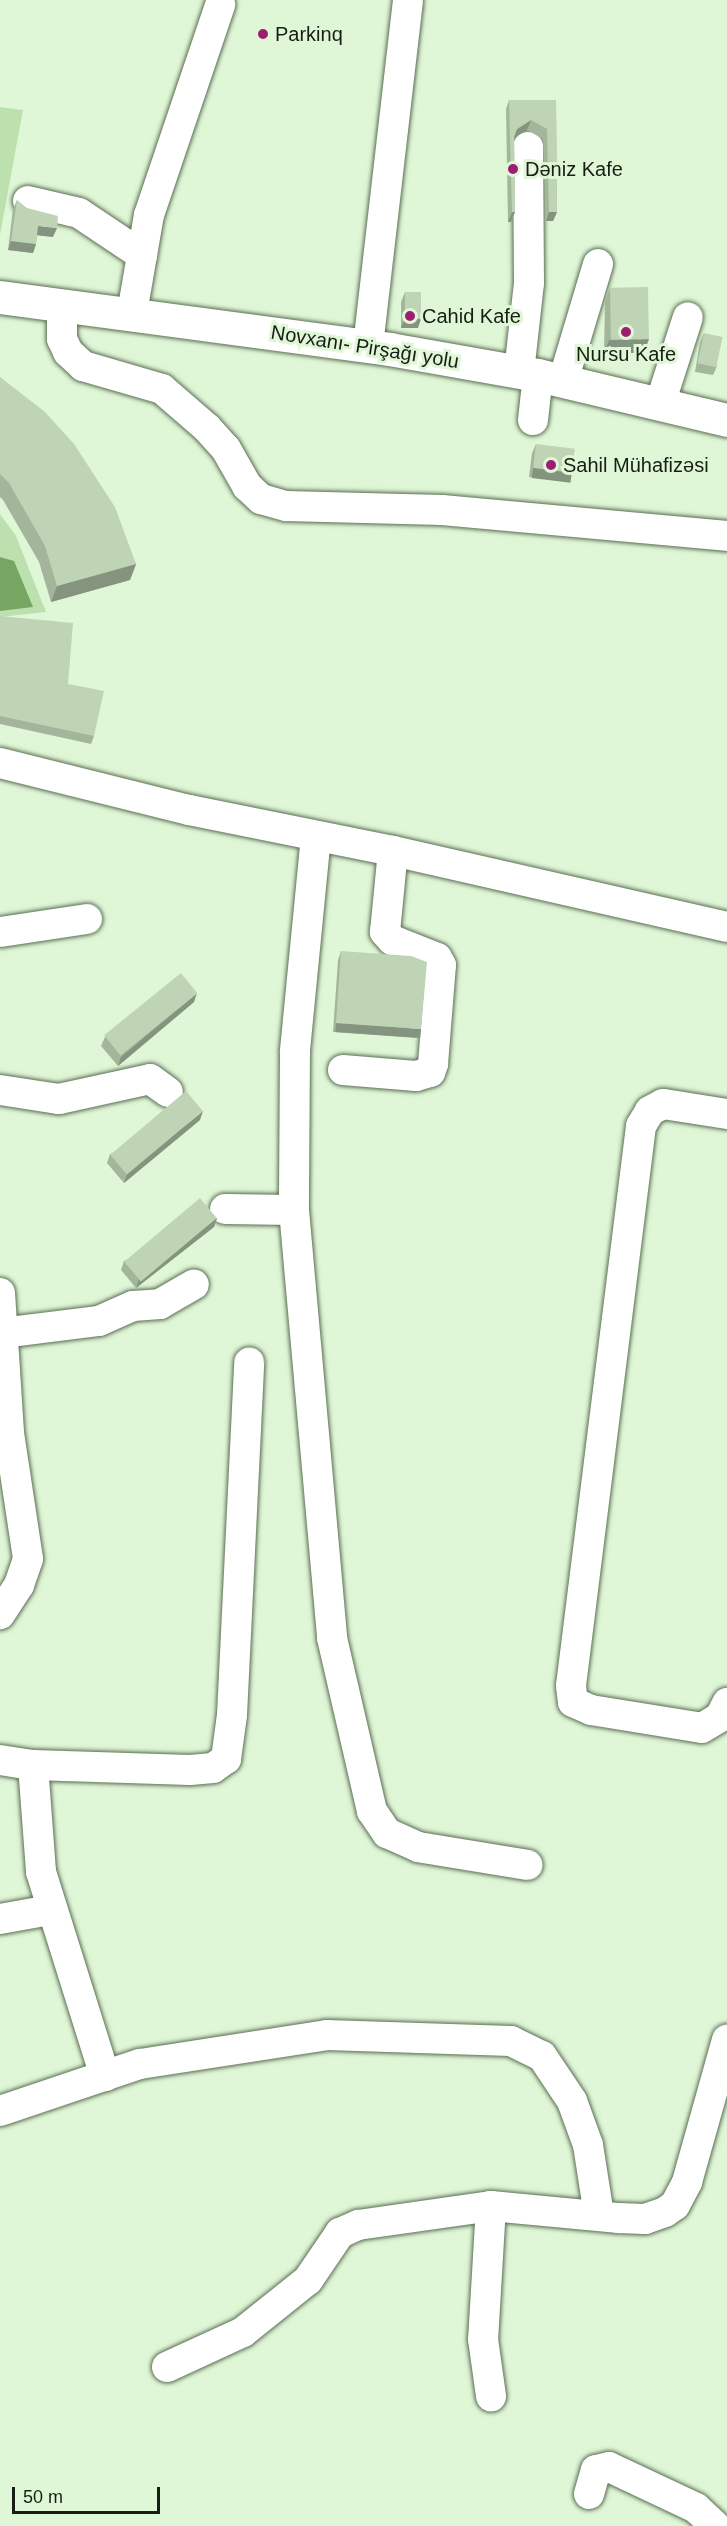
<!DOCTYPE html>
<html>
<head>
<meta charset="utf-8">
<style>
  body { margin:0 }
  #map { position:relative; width:727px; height:2526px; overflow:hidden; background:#e0f7d7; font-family:Helvetica,sans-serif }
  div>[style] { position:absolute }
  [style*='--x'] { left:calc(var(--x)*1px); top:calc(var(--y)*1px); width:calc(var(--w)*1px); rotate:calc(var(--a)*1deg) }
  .green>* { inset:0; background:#bde1ae }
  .water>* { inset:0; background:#76a662 }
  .roads { filter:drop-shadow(0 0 2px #5a6e53) drop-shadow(0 0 2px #5a6e53) }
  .minor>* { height:30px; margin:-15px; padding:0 15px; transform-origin:15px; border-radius:15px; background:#fff }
  .major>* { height:33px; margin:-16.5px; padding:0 16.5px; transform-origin:16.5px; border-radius:16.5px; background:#fff }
  .wall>* { inset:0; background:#a3b69c }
  .shaded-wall>* { inset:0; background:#85947f; transform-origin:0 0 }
  .building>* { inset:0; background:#bed4b5; transform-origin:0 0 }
  .dots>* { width:16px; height:16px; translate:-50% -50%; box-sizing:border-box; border:3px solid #e0f7d7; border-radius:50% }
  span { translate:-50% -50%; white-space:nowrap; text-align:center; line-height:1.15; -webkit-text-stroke:6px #e0f7d7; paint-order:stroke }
  .poi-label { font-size:20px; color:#171f14 }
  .left { translate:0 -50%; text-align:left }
  .street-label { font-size:20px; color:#171f14 }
  .scale { position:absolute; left:12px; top:2487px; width:148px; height:27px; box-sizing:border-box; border:3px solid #171f14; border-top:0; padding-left:8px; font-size:18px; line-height:21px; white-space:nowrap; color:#171f14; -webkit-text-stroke:4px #e0f7d7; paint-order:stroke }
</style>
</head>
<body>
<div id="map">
  <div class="green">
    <div style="clip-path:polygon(0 107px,23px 110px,0 235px)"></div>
    <div style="clip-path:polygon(0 514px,16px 536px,46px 612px,0 617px)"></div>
  </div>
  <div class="water">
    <div style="clip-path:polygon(0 557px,14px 561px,33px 607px,0 611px)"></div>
  </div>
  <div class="roads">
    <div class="minor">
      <div style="--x:28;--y:201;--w:52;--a:13.2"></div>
      <div style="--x:79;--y:213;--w:76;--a:33.7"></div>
      <div style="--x:62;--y:305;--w:34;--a:90"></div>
      <div style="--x:62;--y:339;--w:14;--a:65"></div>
      <div style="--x:68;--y:352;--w:21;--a:43"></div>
      <div style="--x:83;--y:366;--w:82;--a:16.2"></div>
      <div style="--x:162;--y:389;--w:60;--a:40.9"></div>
      <div style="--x:207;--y:428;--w:28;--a:48"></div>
      <div style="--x:226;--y:449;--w:43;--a:60.4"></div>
      <div style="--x:247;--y:486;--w:19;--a:43"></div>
      <div style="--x:261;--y:499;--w:26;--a:16"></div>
      <div style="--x:286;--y:506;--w:156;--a:1.5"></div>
      <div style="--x:442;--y:510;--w:286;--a:5.2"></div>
      <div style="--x:132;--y:313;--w:99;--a:-80.2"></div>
      <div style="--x:149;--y:215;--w:222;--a:-71.3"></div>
      <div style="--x:368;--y:346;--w:348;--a:-83.4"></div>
      <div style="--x:519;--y:372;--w:90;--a:-83.6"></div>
      <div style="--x:529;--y:283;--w:136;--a:-90.4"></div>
      <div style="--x:563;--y:381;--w:122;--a:-73.3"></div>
      <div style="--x:660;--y:404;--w:91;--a:-72.2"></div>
      <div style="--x:533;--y:420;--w:45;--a:-83.7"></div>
      <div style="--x:0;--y:763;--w:195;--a:14"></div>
      <div style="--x:189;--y:810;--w:208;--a:11.4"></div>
      <div style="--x:393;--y:851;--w:343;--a:12.8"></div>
      <div style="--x:316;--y:836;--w:217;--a:95.6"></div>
      <div style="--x:295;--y:1052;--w:158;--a:90.4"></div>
      <div style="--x:294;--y:1210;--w:430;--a:84.9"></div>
      <div style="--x:332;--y:1638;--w:178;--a:77"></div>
      <div style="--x:372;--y:1811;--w:27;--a:56"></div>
      <div style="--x:387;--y:1833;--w:34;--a:24"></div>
      <div style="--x:418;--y:1847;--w:111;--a:9.3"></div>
      <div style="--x:0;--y:932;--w:88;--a:-8.5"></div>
      <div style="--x:343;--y:1070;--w:73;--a:4.7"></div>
      <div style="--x:416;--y:1076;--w:15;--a:-16"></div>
      <div style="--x:430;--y:1072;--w:9;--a:-69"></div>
      <div style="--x:433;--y:1064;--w:99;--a:-85.4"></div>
      <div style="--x:441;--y:965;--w:8;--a:-120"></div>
      <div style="--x:437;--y:958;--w:48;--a:-158.2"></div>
      <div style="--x:392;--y:940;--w:11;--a:-131"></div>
      <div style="--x:385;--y:932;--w:81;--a:-84.4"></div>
      <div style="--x:0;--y:1090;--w:60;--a:8.7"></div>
      <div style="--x:59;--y:1099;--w:93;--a:-12.4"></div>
      <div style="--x:150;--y:1079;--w:22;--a:36"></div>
      <div style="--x:727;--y:1114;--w:65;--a:-171.1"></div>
      <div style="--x:663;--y:1104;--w:15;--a:152"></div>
      <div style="--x:650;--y:1111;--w:17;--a:121"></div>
      <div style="--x:641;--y:1126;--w:564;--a:97.13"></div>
      <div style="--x:571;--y:1686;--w:16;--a:83"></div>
      <div style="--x:573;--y:1702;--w:20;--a:24"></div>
      <div style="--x:591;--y:1710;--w:112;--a:9.2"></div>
      <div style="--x:702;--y:1728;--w:21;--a:-31"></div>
      <div style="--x:720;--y:1717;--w:16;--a:-63"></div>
      <div style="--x:225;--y:1209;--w:69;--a:0.8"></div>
      <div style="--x:0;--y:1293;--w:140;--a:86.3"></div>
      <div style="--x:9;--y:1433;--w:127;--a:81.4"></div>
      <div style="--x:28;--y:1559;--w:28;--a:109"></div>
      <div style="--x:19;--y:1585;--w:35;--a:123"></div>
      <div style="--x:2;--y:1333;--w:98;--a:-7.1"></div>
      <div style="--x:99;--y:1321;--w:37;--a:-24"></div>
      <div style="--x:133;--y:1306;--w:27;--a:-4"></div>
      <div style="--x:160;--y:1304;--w:39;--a:-30"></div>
      <div style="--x:0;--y:1760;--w:33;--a:9"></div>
      <div style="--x:33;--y:1765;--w:157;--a:1.8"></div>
      <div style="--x:190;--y:1770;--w:23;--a:-5"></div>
      <div style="--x:213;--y:1768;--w:16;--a:-35"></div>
      <div style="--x:226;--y:1759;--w:44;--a:-82.2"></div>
      <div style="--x:232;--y:1715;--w:353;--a:-87.2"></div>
      <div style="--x:33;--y:1765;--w:107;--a:85.7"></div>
      <div style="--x:41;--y:1872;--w:214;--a:72.6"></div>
      <div style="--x:0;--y:1919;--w:51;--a:-10.2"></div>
      <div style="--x:0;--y:2111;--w:148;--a:-18.6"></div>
      <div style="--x:140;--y:2064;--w:189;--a:-8.8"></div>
      <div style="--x:327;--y:2035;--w:184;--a:1.9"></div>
      <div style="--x:511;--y:2041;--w:34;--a:26"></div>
      <div style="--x:542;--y:2056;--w:54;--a:56.3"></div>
      <div style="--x:572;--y:2101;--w:47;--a:70"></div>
      <div style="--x:588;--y:2145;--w:71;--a:81.1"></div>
      <div style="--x:491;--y:2206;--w:133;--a:93.4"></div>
      <div style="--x:483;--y:2339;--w:58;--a:82"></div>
      <div style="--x:167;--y:2367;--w:84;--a:-24.7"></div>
      <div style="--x:243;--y:2332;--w:83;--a:-38.7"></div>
      <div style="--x:308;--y:2280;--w:57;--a:-55.8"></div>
      <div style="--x:340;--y:2233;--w:20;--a:-24"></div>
      <div style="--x:358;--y:2225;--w:134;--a:-8.1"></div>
      <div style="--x:491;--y:2206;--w:129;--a:5.4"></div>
      <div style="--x:619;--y:2218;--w:26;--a:2"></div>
      <div style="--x:645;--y:2219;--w:21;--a:-19"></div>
      <div style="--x:665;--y:2212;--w:12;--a:-35"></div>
      <div style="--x:675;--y:2205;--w:26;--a:-62"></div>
      <div style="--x:687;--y:2182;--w:148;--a:-74.3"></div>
      <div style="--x:589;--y:2494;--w:25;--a:-74"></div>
      <div style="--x:596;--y:2470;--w:13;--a:-13"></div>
      <div style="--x:609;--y:2467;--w:96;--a:25.2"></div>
      <div style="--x:696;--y:2508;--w:26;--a:43"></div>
    </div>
    <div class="major">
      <div style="--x:0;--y:297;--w:393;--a:7.6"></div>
      <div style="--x:390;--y:349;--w:150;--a:10"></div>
      <div style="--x:538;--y:375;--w:194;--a:13.4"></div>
    </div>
  </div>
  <div class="wall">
    <div style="clip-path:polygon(509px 100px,556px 100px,557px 212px,553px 221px,546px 221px,543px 139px,527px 130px,514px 137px,515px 212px,511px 222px,508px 222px,506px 109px)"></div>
    <div style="clip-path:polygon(17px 200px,53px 237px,37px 235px,36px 244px,33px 253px,8px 250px,13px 209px)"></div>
    <div style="clip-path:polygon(610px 288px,644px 353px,604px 353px,605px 301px)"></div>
    <div style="clip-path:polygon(405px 292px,418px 328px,401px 328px,401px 302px)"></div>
    <div style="clip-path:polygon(704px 333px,717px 366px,713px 375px,695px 372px,700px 342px)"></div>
    <div style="clip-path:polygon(0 377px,136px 564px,130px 580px,51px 602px,39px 562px,3px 500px,0 497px)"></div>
    <div style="clip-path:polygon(536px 444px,572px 473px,568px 482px,529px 477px,532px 453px)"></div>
    <div style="clip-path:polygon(0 616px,68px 684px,94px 736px,91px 744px,0 724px)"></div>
    <div style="clip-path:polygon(341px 951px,418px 1038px,333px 1032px,338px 960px)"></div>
    <div style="clip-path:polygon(194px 1002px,118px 1066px,101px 1046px,105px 1037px)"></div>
    <div style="clip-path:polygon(200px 1120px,124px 1183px,107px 1163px,110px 1154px)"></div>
    <div style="clip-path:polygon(217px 1218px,214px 1227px,136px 1288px,121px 1270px,124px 1261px)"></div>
  </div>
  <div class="shaded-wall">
    <div style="clip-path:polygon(531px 120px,527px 130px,513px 138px,517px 129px)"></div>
    <div style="clip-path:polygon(512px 212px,515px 212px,511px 222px,508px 222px)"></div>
    <div style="clip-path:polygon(549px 212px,557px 212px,553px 221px,546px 221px)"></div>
    <div style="clip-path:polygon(38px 226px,57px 228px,53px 237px,35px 235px)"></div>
    <div style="clip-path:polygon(11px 241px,36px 244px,33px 253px,8px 250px)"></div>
    <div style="clip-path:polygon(405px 319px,421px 319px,418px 328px,401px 328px)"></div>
    <div style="clip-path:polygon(649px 339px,644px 353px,604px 353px,609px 340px)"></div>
    <div style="left:533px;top:468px;width:39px;height:10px;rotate:7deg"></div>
    <div style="clip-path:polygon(136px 564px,130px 580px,51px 602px,57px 586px)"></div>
    <div style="clip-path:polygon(197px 993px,194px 1002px,118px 1066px,121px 1057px)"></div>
    <div style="left:336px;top:1023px;width:85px;height:9px;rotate:4deg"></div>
    <div style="clip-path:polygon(203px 1111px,200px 1120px,124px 1183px,127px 1174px)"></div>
    <div style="clip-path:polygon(217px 1218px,214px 1227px,136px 1288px,139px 1279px)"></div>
  </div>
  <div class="building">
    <div style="clip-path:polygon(509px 100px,556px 100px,557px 212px,549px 212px,547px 129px,531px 120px,517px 129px,514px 137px,515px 212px,512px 212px)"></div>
    <div style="clip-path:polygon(17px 200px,27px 208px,58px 216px,57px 228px,38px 226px,36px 244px,11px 241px)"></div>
    <div style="left:648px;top:287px;width:52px;height:38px;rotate:89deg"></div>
    <div style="left:405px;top:292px;width:16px;height:27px"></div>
    <div style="left:704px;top:333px;width:19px;height:31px;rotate:12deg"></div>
    <div style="clip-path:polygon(0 377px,45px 412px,74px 444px,115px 507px,136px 564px,57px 586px,45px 546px,9px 483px,0 474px)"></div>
    <div style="left:536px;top:444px;width:39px;height:24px;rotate:7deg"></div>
    <div style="clip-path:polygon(0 616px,73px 623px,68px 684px,104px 691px,94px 736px,0 716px)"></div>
    <div style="clip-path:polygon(341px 951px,411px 956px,427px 962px,421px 1029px,336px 1023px)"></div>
    <div style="left:181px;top:973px;width:26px;height:99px;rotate:51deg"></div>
    <div style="left:186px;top:1091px;width:26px;height:99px;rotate:50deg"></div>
    <div style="left:200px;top:1198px;width:26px;height:99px;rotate:50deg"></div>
  </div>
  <div class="dots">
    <div style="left:263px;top:34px;background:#9e1d70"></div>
    <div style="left:513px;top:169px;background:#9e1d70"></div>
    <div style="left:410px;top:316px;background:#9e1d70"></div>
    <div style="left:626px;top:332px;background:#9e1d70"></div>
    <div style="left:551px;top:465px;background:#9e1d70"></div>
  </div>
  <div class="poi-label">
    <span class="left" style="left:275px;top:34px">Parkinq</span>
    <span class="left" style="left:525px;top:169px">Dəniz Kafe</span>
    <span class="left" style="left:422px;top:316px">Cahid Kafe</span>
    <span style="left:626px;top:354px">Nursu Kafe</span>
    <span class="left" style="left:563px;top:465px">Sahil Mühafizəsi</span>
  </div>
  <div class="street-label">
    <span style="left:365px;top:347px;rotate:9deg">Novxanı- Pirşağı yolu</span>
  </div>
  <div class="scale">50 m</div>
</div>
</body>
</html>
